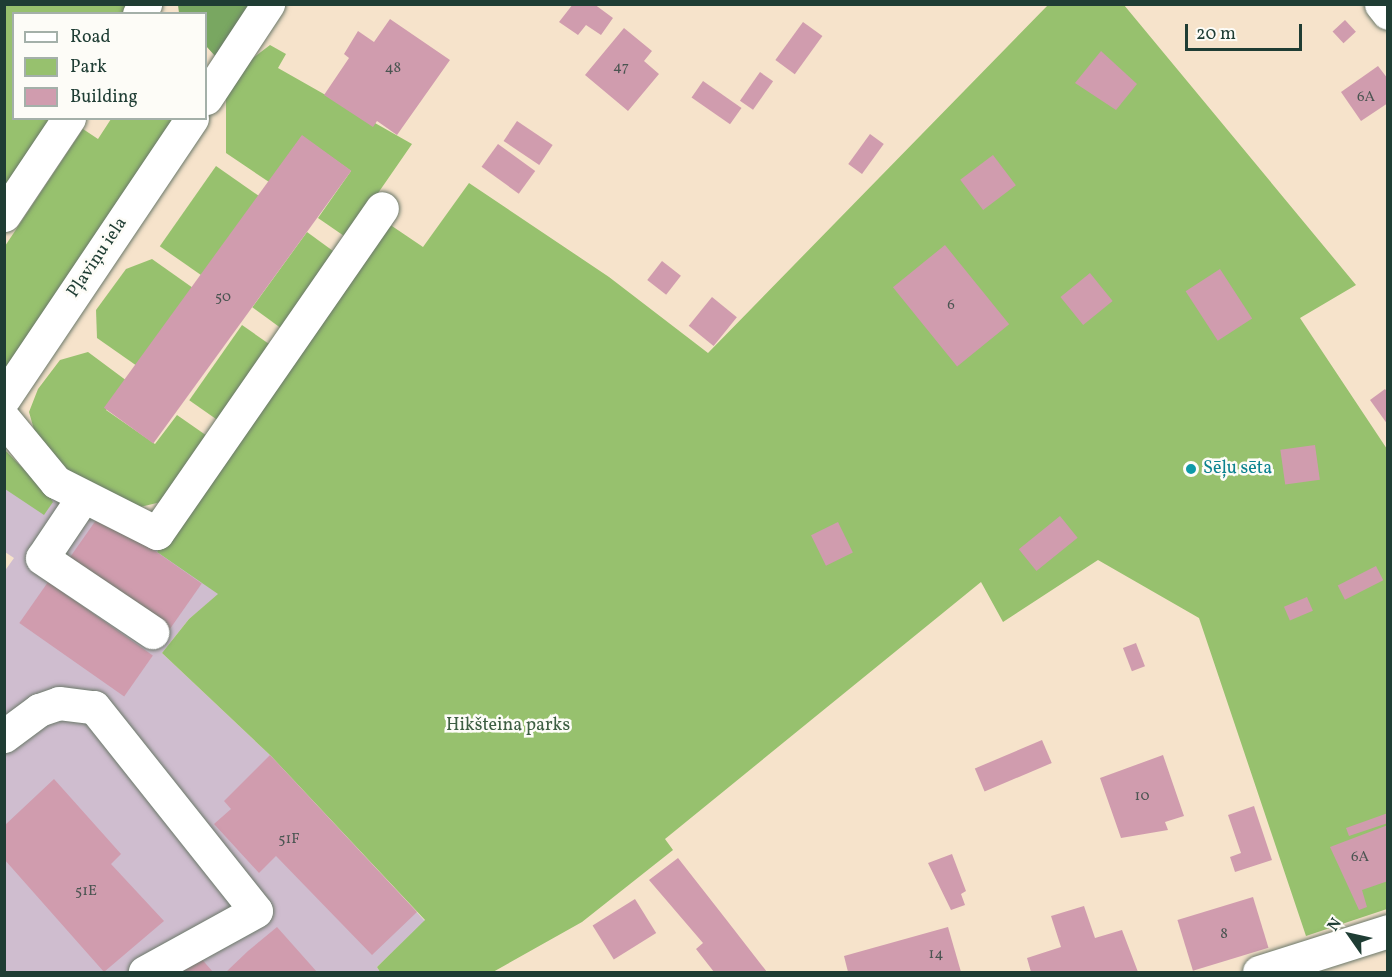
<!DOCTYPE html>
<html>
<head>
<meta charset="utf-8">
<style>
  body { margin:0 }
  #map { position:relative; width:1392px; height:977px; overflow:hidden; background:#f6e3cb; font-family:Vollkorn,serif }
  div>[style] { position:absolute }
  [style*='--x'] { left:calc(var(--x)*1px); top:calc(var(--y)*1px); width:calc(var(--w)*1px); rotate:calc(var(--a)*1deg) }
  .industrial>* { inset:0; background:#cfbdcf }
  .green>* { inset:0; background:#97c16e; transform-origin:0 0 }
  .forest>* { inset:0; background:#79a761 }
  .building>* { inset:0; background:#d09cae; transform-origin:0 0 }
  .roads { filter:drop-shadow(0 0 2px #6a7769) drop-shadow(0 0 2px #6a7769) }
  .minor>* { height:33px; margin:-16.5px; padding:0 16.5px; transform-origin:16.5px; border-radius:16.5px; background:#fff }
  .dots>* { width:16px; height:16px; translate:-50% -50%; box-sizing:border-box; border:3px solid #fdfcf7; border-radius:50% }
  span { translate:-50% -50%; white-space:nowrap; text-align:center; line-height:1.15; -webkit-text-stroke:5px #fdfcf7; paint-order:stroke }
  .number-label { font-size:15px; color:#4b5552 }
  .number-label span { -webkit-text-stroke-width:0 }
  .street-label { font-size:18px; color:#1f3d34 }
  .culture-label { font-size:18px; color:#0d838f }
  .left { translate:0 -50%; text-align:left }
  .park-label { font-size:18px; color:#3d5e42 }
  .frame { position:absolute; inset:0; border:6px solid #1f3d34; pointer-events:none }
  .legend { position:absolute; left:12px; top:12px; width:195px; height:108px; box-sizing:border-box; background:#fdfcf7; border:2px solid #a4b0a9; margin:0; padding:8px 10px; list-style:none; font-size:18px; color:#1f3d34 }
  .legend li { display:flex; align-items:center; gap:12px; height:30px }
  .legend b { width:30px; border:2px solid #a4b0a9 }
  .north { position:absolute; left:1320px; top:905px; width:60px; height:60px; -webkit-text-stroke:4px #fdfcf7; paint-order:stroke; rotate:304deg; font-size:16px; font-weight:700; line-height:24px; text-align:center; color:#1f3d34 }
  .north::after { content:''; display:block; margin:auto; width:21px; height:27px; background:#1f3d34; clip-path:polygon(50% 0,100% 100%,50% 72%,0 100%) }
  .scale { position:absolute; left:1185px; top:24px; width:117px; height:27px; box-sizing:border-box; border:3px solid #1f3d34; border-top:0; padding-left:8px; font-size:18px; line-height:21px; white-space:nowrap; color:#1f3d34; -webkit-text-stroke:4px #fdfcf7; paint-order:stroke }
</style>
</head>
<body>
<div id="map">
  <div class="industrial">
    <div style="clip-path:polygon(5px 478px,171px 533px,157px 551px,219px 594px,189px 619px,162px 653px,270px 755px,425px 921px,377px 967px,380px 972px,5px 972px,4px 572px,14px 558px,5px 552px)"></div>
  </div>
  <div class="green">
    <div style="clip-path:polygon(5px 5px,132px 5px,126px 13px,14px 14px,14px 118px,57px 119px,5px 197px)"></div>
    <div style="clip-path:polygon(1048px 5px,1124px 5px,1356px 285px,1300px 318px,1387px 449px,1387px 909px,1306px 936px,1199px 618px,1098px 560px,1003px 622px,981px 582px,665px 839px,673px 850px,582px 922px,493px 972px,380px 972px,377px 967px,425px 920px,271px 756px,162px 653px,189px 619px,218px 594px,157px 552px,386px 222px,423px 247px,469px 183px,609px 277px,708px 353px)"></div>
    <div style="clip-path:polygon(270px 45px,286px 54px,278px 68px,412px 144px,347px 238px,318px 218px,351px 171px,302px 136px,269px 182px,226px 153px,226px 96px,249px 61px)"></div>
    <div style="clip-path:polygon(111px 119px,175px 119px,5px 373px,5px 246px,83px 129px,98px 139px)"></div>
    <div style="left:216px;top:166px;width:52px;height:98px;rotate:35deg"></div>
    <div style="left:307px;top:232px;width:36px;height:93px;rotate:36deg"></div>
    <div style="clip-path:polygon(152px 259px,193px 288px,137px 366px,97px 338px,96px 310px,126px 269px)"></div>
    <div style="left:242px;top:325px;width:37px;height:92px;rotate:35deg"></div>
    <div style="clip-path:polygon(88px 352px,127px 381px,106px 410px,155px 444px,177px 415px,210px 438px,161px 502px,136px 508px,53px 464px,37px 440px,29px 412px,38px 389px,60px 360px)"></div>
    <div style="clip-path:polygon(4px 449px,48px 494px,53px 502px,44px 515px,5px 489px)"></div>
  </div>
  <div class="forest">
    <div style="clip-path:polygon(178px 5px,251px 5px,216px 57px,206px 46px,206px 14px,179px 13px)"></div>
  </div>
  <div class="building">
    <div style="clip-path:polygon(573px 4px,594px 4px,613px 18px,601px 35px,586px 25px,578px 35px,559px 22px)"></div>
    <div style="clip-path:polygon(390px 19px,450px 60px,397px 135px,377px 121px,373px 127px,324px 95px,349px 58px,344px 54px,358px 31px,374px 42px)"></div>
    <div style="left:1345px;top:20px;width:16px;height:17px;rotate:47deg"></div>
    <div style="left:803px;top:22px;width:24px;height:47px;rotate:36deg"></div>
    <div style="clip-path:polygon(624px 28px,652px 51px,644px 61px,659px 74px,628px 111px,585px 75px)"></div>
    <div style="clip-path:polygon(1101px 51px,1137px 84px,1116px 110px,1075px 83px)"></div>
    <div style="clip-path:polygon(1378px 66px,1388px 79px,1388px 103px,1361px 121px,1341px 92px)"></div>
    <div style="left:760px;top:72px;width:16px;height:35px;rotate:35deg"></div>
    <div style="left:703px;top:81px;width:47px;height:20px;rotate:35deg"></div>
    <div style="left:517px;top:121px;width:43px;height:24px;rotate:34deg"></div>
    <div style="left:870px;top:134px;width:17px;height:37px;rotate:36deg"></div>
    <div style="left:302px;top:135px;width:61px;height:337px;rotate:36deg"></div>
    <div style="left:498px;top:144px;width:46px;height:28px;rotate:36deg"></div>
    <div style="left:993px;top:155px;width:38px;height:41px;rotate:53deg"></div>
    <div style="left:945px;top:245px;width:102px;height:67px;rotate:51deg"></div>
    <div style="left:662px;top:261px;width:24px;height:24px;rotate:38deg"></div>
    <div style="left:1220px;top:269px;width:59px;height:41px;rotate:57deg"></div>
    <div style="left:1090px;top:273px;width:36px;height:38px;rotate:51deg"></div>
    <div style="left:712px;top:297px;width:32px;height:37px;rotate:39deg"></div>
    <div style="clip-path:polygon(1385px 389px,1388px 393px,1388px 425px,1370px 400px)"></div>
    <div style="left:1315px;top:445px;width:35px;height:35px;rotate:82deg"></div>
    <div style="left:101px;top:513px;width:123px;height:58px;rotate:35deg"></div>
    <div style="left:1060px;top:516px;width:28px;height:53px;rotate:51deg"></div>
    <div style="left:838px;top:522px;width:34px;height:30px;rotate:64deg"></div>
    <div style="left:1376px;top:566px;width:16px;height:43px;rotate:63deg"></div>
    <div style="left:48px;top:582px;width:128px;height:50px;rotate:35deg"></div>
    <div style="left:1307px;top:597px;width:15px;height:25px;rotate:67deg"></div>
    <div style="left:1136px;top:643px;width:25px;height:14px;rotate:69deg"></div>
    <div style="left:1042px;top:740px;width:25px;height:73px;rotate:67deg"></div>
    <div style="clip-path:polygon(270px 755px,417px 912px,372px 955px,276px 856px,259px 873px,214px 824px,231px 809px,224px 801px)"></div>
    <div style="clip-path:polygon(1163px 755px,1184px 816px,1165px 822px,1168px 830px,1121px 838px,1100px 778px)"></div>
    <div style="clip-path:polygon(54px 779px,121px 854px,111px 864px,164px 921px,104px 972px,4px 859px,5px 825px)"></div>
    <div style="clip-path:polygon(1254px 806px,1272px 860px,1235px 872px,1230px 857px,1241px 853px,1228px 815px)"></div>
    <div style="clip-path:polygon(1388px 813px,1388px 823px,1349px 836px,1346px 828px)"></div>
    <div style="clip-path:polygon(1388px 825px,1388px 881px,1362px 890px,1367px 907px,1359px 910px,1330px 847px)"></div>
    <div style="clip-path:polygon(952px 854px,966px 891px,961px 894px,965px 905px,951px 910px,928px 863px)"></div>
    <div style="clip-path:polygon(678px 858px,725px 918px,767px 972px,714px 972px,696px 949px,703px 943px,649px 880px)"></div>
    <div style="left:1253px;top:897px;width:53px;height:79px;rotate:73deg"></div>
    <div style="left:635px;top:899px;width:40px;height:50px;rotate:58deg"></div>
    <div style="clip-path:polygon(1084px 906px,1095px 938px,1122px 930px,1138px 972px,1031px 972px,1027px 958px,1061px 947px,1051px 916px)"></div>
    <div style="clip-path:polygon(277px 927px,317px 972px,226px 972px,248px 951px)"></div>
    <div style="clip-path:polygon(948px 927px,961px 972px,848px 972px,844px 956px)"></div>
    <div style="clip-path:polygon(199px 956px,213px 972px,180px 972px)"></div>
  </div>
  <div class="roads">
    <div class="minor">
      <div style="--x:1381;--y:4;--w:11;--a:52"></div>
      <div style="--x:139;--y:14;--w:12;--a:-59"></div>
      <div style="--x:206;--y:98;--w:113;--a:-56.6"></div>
      <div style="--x:4;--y:215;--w:117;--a:-56.2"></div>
      <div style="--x:4;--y:398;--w:337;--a:-56.1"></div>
      <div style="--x:4;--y:419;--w:82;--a:50.5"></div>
      <div style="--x:56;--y:482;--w:113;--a:26.8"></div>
      <div style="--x:157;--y:533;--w:395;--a:-55.3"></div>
      <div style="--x:83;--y:497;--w:73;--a:123.9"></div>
      <div style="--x:42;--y:558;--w:133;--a:33.9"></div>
      <div style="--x:4;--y:736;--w:44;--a:-36.6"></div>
      <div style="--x:39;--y:710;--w:21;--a:-19"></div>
      <div style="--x:59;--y:703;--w:35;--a:7"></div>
      <div style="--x:94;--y:707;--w:260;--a:51.5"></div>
      <div style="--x:256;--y:911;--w:127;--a:151.2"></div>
      <div style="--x:1259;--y:972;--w:135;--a:-17.6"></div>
    </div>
  </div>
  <div class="dots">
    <div style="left:1191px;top:469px;background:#0f9aa8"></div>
  </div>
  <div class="number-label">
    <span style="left:621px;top:68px">47</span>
    <span style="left:393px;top:69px">48</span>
    <span style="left:1366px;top:98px">6A</span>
    <span style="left:223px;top:298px">50</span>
    <span style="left:951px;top:306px">6</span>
    <span style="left:1142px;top:797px">10</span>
    <span style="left:289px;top:840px">51F</span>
    <span style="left:1360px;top:858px">6A</span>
    <span style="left:86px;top:892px">51E</span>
    <span style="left:1224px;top:935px">8</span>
    <span style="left:936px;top:955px">14</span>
  </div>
  <div class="street-label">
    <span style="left:98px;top:258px;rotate:-56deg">Pļaviņu iela</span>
  </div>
  <div class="culture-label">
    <span class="left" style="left:1203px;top:469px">Sēļu sēta</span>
  </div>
  <div class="park-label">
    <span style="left:508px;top:726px">Hikšteina parks</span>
  </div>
  <div class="frame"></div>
  <ul class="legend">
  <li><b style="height:8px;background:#fff"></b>Road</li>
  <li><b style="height:16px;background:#97c16e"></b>Park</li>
  <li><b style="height:16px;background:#d09cae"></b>Building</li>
  </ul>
  <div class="north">N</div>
  <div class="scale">20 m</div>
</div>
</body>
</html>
